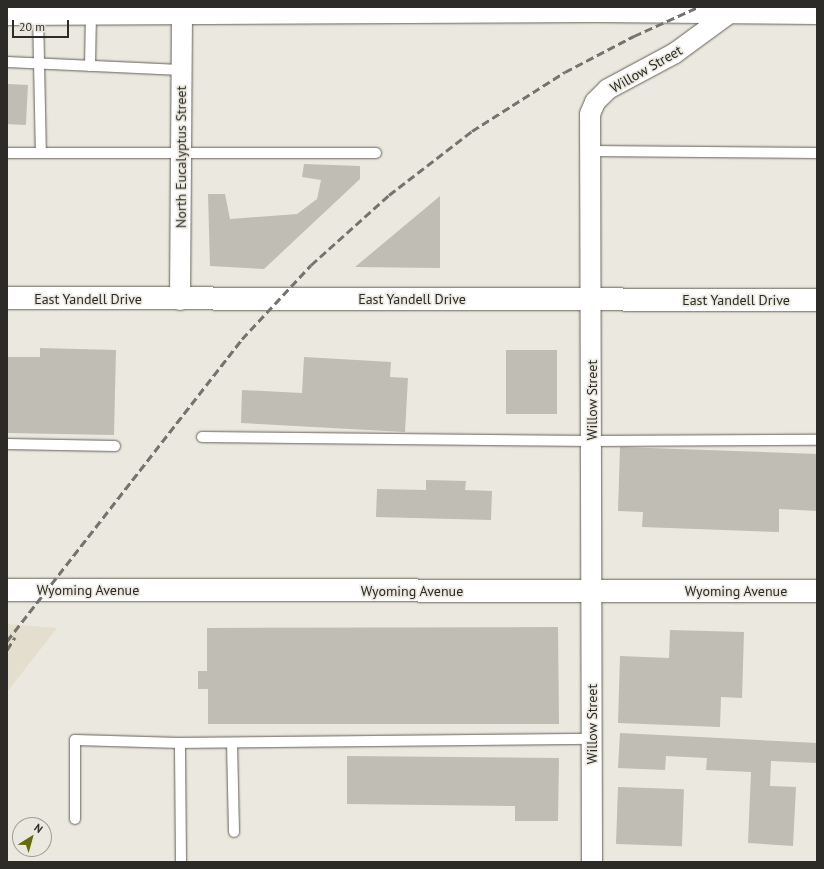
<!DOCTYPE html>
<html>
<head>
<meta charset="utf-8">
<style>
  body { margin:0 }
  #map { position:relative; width:824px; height:869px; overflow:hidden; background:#ebe8df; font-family:"PT Sans",sans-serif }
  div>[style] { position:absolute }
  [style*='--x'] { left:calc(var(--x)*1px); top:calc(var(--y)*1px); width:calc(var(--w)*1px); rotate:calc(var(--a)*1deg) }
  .built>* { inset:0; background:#e3decd }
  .building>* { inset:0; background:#c0bdb4; transform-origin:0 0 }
  .roads { filter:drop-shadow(0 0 1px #626058) drop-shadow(0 0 1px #626058) }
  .service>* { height:10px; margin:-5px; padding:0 5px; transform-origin:5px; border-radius:5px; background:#fff }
  .minor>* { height:20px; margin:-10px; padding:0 10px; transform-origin:10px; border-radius:10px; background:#fff }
  .tertiary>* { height:22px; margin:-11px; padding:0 11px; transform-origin:11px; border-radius:11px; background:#fff }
  .primary>* { height:22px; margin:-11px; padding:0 11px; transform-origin:11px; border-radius:11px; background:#fff }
  .rail>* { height:3px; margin-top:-1.5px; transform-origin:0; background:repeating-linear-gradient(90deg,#74736d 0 8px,transparent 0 12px) }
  span { translate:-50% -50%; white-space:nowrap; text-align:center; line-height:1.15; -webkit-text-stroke:3px #ebe8df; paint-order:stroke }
  .street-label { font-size:14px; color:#2c2b27 }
  .frame { position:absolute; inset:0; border:8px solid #2c2b27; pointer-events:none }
  .north { position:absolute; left:12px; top:817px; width:40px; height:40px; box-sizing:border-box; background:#ebe8df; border:1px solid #9f9c95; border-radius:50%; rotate:37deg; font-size:11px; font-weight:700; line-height:16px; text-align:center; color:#2c2b27 }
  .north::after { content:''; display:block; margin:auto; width:14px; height:18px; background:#656b0d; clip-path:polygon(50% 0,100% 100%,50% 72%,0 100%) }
  .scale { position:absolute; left:12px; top:20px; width:57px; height:18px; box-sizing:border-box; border:2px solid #2c2b27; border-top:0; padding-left:5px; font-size:12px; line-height:14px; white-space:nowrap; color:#2c2b27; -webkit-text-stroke:3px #ebe8df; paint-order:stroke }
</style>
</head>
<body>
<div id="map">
  <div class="built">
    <div style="clip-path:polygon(7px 624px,57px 628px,7px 692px)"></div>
  </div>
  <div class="building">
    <div style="left:7px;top:84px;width:21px;height:40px;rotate:3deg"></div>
    <div style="clip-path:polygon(304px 164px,360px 166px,360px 179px,264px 269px,210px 266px,208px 194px,225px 194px,230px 219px,297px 214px,317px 199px,321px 180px,302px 177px)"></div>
    <div style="clip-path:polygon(440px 196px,440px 268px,355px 267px)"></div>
    <div style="clip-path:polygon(40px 348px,116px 350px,114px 435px,7px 433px,7px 357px,40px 357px)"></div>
    <div style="left:506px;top:350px;width:51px;height:64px"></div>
    <div style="clip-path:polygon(304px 357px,391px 362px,390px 377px,408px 378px,405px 432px,241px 423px,242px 390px,302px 393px)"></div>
    <div style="clip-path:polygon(620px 447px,817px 454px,817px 511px,779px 509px,779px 532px,642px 527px,643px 512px,618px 511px)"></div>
    <div style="clip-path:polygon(426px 480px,466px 481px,465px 490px,492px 491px,491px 520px,376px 517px,377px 489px,426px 490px)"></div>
    <div style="clip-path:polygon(558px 627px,559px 724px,208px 724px,208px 689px,198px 689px,198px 671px,207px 671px,207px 628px)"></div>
    <div style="clip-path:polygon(670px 630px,744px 632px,742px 698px,721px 697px,720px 727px,618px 723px,620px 656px,669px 658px)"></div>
    <div style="clip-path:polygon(620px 733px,817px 743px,817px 763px,771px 761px,770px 786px,796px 787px,793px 846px,748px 843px,751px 772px,706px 770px,707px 758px,666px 756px,665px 770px,618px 768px)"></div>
    <div style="clip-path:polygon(347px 756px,559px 758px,558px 821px,515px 821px,515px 806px,347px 804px)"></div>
    <div style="left:618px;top:787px;width:66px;height:57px;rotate:2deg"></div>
  </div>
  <div class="roads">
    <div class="service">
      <div style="--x:38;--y:14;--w:139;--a:88.8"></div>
      <div style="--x:7;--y:62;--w:174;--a:2.6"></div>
      <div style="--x:90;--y:66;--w:52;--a:-88.9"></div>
      <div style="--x:591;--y:151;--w:226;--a:0.5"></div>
      <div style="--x:7;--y:153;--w:369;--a:0"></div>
      <div style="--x:202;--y:437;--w:390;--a:0.6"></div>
      <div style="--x:592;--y:441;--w:225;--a:-0.3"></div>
      <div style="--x:7;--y:444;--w:108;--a:1.1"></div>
      <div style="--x:232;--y:743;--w:89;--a:88.7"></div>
      <div style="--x:75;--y:819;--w:79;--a:-90"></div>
      <div style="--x:75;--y:740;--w:105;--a:1.6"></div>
      <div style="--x:181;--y:862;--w:119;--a:-90.5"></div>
      <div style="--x:180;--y:743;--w:412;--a:-0.6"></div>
    </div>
    <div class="minor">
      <div style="--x:180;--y:300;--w:286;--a:-89.6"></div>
      <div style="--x:592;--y:862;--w:748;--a:-90.15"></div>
      <div style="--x:590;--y:114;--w:13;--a:-67"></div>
      <div style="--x:595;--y:102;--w:18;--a:-45"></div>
      <div style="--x:608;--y:89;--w:76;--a:-28.2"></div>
      <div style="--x:675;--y:53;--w:69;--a:-36.2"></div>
    </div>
    <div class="tertiary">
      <div style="--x:7;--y:298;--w:810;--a:0.14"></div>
      <div style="--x:7;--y:590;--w:810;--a:0.07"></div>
    </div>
    <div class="primary">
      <div style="--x:7;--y:14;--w:588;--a:-0.29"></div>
      <div style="--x:595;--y:11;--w:222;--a:0.5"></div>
    </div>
  </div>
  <div class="rail">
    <div style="--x:7;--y:641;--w:383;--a:-52.1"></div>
    <div style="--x:242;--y:339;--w:101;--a:-47"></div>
    <div style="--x:311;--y:265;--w:105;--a:-41.9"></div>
    <div style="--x:389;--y:195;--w:105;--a:-37.6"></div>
    <div style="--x:472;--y:131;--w:110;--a:-32.4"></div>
    <div style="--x:565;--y:72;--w:78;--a:-27.6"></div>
    <div style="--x:634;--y:36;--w:70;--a:-24.4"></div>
    <div style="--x:7;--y:650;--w:15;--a:-58"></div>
  </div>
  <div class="street-label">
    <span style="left:646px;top:69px;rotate:-30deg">Willow Street</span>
    <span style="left:181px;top:157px;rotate:-90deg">North Eucalyptus Street</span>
    <span style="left:88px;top:299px">East Yandell Drive</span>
    <span style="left:412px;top:299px">East Yandell Drive</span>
    <span style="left:736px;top:300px">East Yandell Drive</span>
    <span style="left:592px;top:400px;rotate:-90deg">Willow Street</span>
    <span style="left:88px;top:590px">Wyoming Avenue</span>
    <span style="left:412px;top:591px">Wyoming Avenue</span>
    <span style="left:736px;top:591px">Wyoming Avenue</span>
    <span style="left:592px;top:724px;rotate:-90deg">Willow Street</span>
  </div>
  <div class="frame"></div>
  <div class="north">N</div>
  <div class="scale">20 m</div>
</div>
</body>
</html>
